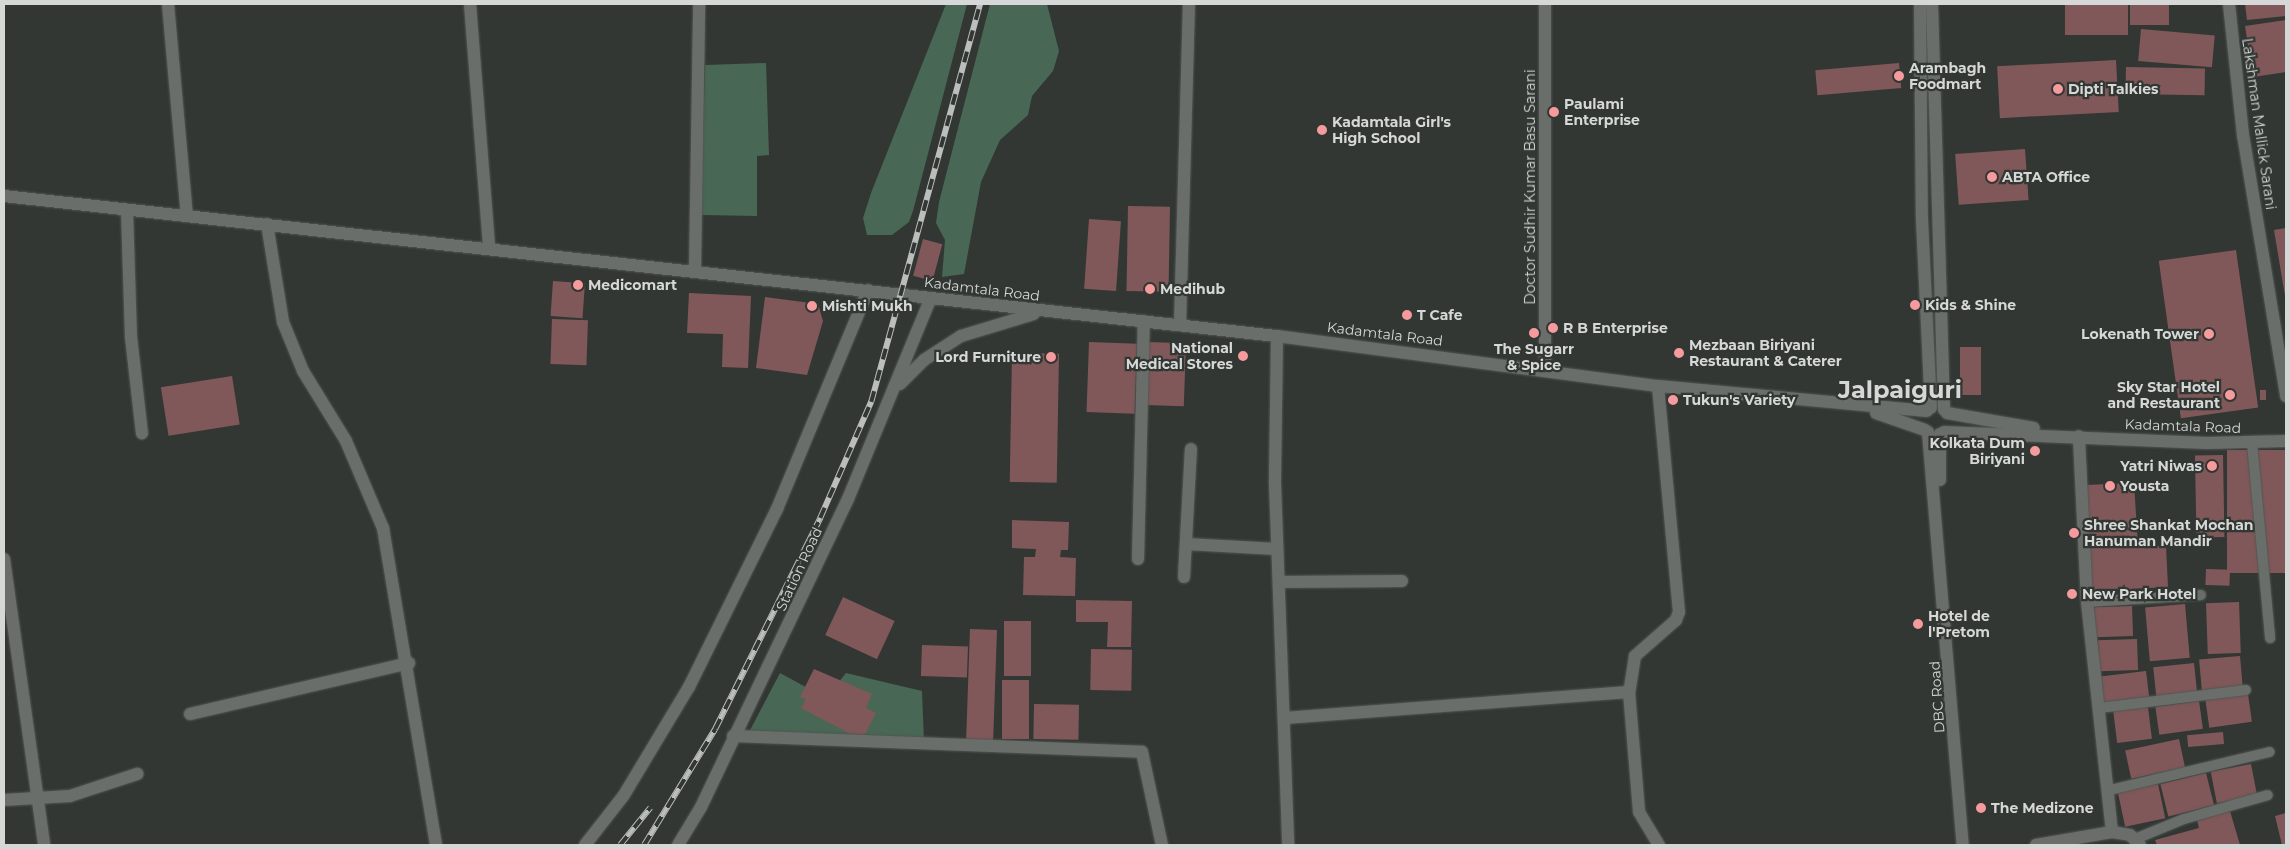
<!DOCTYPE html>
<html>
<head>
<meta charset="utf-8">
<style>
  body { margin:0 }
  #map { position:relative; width:2290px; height:849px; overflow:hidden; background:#323734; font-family:Montserrat,sans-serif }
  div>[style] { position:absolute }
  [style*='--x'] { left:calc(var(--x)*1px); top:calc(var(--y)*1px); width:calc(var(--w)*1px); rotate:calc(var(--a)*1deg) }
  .green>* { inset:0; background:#486754 }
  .building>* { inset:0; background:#815859; transform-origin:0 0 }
  .roads { filter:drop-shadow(0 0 1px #525653) drop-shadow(0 0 1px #525653) }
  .lane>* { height:10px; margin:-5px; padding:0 5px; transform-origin:5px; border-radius:5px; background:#696e6b }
  .street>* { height:12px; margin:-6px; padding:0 6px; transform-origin:6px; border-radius:6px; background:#696e6b }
  .secondary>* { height:12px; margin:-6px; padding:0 6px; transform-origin:6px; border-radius:6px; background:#696e6b }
  .rail>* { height:5.5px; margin-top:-2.75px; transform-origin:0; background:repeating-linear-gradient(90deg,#323734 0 11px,#bbbebc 0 22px); box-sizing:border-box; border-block:1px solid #bbbebc }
  .dots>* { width:14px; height:14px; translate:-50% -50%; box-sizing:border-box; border:2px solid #323734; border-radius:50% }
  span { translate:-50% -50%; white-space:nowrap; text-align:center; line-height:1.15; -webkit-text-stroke:4.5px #323734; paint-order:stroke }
  .poi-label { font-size:14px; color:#d5d8d6; font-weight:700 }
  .left { translate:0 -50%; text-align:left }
  .right { translate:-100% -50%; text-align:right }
  .street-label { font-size:14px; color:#d5d8d6 }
  .town-label { font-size:24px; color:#d5d8d6; font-weight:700 }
  .frame { position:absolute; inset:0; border:5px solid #d5d8d6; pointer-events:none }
</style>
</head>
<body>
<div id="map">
  <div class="green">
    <div style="clip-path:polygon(946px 4px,967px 4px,913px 211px,909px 222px,892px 235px,867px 235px,863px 218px,871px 193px)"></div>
    <div style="clip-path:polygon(990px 4px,1047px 4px,1059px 51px,1053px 71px,1032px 96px,1028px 115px,1000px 140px,981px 182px,964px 274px,942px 277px,945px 240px,936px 223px,939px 202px)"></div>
    <div style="clip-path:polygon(766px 63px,769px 155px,757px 156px,757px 216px,701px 215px,705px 65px)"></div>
    <div style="clip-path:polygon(780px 673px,826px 698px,846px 673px,922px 691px,924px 741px,748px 734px)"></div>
  </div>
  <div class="building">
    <div style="left:2065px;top:4px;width:63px;height:31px"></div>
    <div style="left:2130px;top:4px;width:39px;height:21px"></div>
    <div style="clip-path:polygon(2245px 4px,2286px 4px,2286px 16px,2247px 20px)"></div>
    <div style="clip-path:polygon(2286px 20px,2286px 72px,2253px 77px,2245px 26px)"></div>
    <div style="left:2141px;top:29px;width:74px;height:32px;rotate:5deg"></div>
    <div style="left:2116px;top:60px;width:52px;height:119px;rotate:87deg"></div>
    <div style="left:1899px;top:63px;width:25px;height:84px;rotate:85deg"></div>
    <div style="left:2126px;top:67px;width:79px;height:27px;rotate:1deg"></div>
    <div style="left:2025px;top:149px;width:51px;height:70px;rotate:86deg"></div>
    <div style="left:1128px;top:206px;width:42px;height:85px;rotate:1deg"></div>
    <div style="left:1089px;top:219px;width:32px;height:70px;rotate:4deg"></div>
    <div style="clip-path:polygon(2286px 228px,2286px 296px,2285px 296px,2274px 230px)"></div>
    <div style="left:923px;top:239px;width:20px;height:38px;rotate:15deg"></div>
    <div style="left:2236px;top:250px;width:159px;height:78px;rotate:82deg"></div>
    <div style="left:553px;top:281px;width:32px;height:35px;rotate:4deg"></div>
    <div style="clip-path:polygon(689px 293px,751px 296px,748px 368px,722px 367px,723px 334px,687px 333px)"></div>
    <div style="clip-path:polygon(765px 297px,818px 304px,823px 321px,807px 375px,756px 368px)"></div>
    <div style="left:552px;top:319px;width:36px;height:45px;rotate:2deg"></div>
    <div style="left:1089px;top:342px;width:48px;height:70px;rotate:2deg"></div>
    <div style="left:1148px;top:342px;width:38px;height:63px;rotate:2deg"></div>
    <div style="left:1960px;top:347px;width:21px;height:48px"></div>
    <div style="left:1012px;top:353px;width:47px;height:129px;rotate:1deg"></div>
    <div style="left:232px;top:376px;width:49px;height:72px;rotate:81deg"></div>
    <div style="left:2260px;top:390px;width:6px;height:10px"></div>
    <div style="left:2286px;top:450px;width:123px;height:59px;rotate:90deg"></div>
    <div style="left:2223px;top:455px;width:82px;height:28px;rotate:89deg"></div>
    <div style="clip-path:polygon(2134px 483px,2138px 547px,2166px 546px,2168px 587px,2092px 591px,2086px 485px)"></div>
    <div style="clip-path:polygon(1012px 520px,1069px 522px,1068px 550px,1061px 550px,1060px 557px,1076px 558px,1075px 596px,1023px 595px,1024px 557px,1035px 557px,1036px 549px,1012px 548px)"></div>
    <div style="left:2206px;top:569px;width:24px;height:16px;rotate:2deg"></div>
    <div style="left:843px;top:597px;width:57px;height:42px;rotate:25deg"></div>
    <div style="clip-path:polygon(1076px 600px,1132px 601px,1131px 647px,1107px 647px,1108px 622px,1076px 622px)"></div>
    <div style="left:2239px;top:602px;width:51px;height:33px;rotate:88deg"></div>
    <div style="left:2185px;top:604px;width:54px;height:40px;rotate:85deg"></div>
    <div style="left:2132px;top:606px;width:30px;height:39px;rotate:88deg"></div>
    <div style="left:1004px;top:621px;width:27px;height:55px"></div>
    <div style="left:970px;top:629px;width:27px;height:112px;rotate:2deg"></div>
    <div style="left:2137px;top:639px;width:31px;height:39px;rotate:88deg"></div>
    <div style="left:922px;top:645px;width:46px;height:31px;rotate:2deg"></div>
    <div style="left:1091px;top:649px;width:41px;height:41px;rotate:1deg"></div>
    <div style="left:2240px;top:656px;width:32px;height:41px;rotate:85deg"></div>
    <div style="left:2194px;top:663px;width:29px;height:41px;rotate:84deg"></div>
    <div style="clip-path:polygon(814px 669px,872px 694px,866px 708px,876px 713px,862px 740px,801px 708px,806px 699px,800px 697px)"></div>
    <div style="left:2146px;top:671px;width:26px;height:46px;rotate:83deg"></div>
    <div style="left:1002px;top:680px;width:27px;height:59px"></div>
    <div style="left:2248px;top:694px;width:28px;height:43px;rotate:82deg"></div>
    <div style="left:2199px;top:701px;width:28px;height:44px;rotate:82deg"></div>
    <div style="left:1034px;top:704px;width:45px;height:35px;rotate:1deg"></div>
    <div style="left:2148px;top:707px;width:32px;height:35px;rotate:83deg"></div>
    <div style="left:2223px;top:732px;width:12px;height:36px;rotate:85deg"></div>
    <div style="left:2179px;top:739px;width:29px;height:55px;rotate:78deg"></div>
    <div style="left:2251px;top:764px;width:32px;height:41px;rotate:79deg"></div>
    <div style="left:2206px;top:773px;width:33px;height:47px;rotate:76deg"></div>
    <div style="left:2158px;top:784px;width:35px;height:41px;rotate:78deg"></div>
    <div style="clip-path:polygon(2230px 811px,2240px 845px,2157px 845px,2155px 840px,2199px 828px,2197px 820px)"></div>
    <div style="clip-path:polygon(2286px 813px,2286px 845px,2282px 845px,2275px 816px)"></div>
  </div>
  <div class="roads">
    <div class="lane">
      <div style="--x:2252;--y:443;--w:196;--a:84.7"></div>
      <div style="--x:2087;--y:602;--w:114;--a:-3.5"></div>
      <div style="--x:2099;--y:708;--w:148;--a:-7"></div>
      <div style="--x:2110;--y:790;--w:164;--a:-13.4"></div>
      <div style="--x:2135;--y:839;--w:53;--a:-22.2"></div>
      <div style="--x:2184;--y:819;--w:87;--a:-15.9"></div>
    </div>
    <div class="street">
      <div style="--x:168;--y:4;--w:212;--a:84.9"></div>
      <div style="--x:470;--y:4;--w:245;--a:85.5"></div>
      <div style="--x:2229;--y:4;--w:132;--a:83.9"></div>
      <div style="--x:2243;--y:135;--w:265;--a:80.6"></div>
      <div style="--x:127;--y:210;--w:127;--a:88.2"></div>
      <div style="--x:131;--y:337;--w:97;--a:83.5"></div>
      <div style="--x:267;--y:224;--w:99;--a:80.7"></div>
      <div style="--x:283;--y:322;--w:53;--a:67.8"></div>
      <div style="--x:303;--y:371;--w:82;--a:58.4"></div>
      <div style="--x:346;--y:441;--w:95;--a:67"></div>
      <div style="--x:383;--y:528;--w:321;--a:80.5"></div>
      <div style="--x:695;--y:270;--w:266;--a:-89.1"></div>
      <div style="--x:1180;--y:325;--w:321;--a:-88.4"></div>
      <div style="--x:1277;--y:336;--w:148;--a:90.8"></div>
      <div style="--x:1275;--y:484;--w:361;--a:87.9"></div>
      <div style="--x:1545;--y:370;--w:366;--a:-90"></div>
      <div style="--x:1658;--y:386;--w:227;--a:84.7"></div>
      <div style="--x:1679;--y:612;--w:9;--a:111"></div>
      <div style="--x:1676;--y:620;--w:55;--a:138.7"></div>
      <div style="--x:1635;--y:656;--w:36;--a:99"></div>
      <div style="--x:1629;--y:692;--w:120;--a:85.2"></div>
      <div style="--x:1639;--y:812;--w:39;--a:59"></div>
      <div style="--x:1186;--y:544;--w:91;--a:3.1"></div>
      <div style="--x:4;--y:559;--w:289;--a:82"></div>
      <div style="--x:1138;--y:559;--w:238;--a:-88.6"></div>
      <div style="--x:1184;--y:577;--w:128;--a:-86.9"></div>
      <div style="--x:1279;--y:582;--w:123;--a:-0.5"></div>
      <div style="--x:190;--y:714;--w:225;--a:-13.1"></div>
      <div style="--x:1284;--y:718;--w:346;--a:-4.3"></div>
      <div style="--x:733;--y:736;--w:409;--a:2.2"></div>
      <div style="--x:1142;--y:752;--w:95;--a:77.9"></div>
      <div style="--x:4;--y:800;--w:66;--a:-3.5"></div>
      <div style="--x:70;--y:796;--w:71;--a:-18.2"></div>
      <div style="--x:2112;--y:832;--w:18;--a:9"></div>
      <div style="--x:2130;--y:835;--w:14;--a:45"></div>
      <div style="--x:585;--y:845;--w:63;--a:-52"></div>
      <div style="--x:624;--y:795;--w:126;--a:-59"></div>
      <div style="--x:689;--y:687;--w:199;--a:-63.7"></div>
      <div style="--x:777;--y:509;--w:237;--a:-67.4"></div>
      <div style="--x:2036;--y:845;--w:77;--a:-9.7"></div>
      <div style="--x:2112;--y:832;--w:231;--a:-96.2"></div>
      <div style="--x:2087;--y:602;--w:166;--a:-92.8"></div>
    </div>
    <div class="secondary">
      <div style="--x:1920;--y:4;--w:215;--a:89.5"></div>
      <div style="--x:1922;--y:219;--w:189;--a:87.3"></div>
      <div style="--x:1932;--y:4;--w:406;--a:88.3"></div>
      <div style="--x:4;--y:196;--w:1281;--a:6.28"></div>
      <div style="--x:1277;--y:336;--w:384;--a:7.5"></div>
      <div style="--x:1658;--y:386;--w:270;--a:5.3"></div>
      <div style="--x:900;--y:384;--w:34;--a:-45"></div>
      <div style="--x:924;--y:360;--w:44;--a:-33"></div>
      <div style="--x:961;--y:336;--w:76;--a:-16.8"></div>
      <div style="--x:1876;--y:413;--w:52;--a:19.1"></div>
      <div style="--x:1947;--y:413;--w:88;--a:9.8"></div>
      <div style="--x:1928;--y:432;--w:414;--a:85.2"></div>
      <div style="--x:1944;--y:432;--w:263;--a:2.4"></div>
      <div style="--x:2207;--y:443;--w:79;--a:-1.5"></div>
      <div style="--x:1940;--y:434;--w:46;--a:90"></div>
      <div style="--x:678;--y:845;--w:44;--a:-58.8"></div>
      <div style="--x:701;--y:807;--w:341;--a:-64.5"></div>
      <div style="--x:848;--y:499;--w:217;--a:-67.6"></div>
    </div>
  </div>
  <div class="rail">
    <div style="--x:620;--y:845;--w:48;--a:-51"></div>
    <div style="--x:644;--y:845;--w:136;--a:-58.5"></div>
    <div style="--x:715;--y:729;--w:236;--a:-63.5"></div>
    <div style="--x:820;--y:518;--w:127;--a:-66.3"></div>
    <div style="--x:871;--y:402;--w:413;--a:-74.7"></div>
  </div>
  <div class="dots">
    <div style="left:1899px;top:76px;background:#f59b9e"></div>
    <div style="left:2058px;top:89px;background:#f59b9e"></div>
    <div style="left:1554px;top:112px;background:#f59b9e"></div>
    <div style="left:1322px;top:130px;background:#f59b9e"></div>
    <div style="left:1992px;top:177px;background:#f59b9e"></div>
    <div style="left:578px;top:285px;background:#f59b9e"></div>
    <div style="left:1150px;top:289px;background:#f59b9e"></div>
    <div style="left:1915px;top:305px;background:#f59b9e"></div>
    <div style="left:812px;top:306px;background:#f59b9e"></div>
    <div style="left:1407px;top:315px;background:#f59b9e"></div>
    <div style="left:1553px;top:328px;background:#f59b9e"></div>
    <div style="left:1534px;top:333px;background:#f59b9e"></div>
    <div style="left:2209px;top:334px;background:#f59b9e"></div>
    <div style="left:1679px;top:353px;background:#f59b9e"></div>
    <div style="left:1243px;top:356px;background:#f59b9e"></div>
    <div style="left:1051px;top:357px;background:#f59b9e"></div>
    <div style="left:2230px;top:395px;background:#f59b9e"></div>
    <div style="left:1673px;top:400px;background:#f59b9e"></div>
    <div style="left:2035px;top:451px;background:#f59b9e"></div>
    <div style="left:2212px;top:466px;background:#f59b9e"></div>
    <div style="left:2110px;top:486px;background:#f59b9e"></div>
    <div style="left:2074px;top:533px;background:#f59b9e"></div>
    <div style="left:2072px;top:594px;background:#f59b9e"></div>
    <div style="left:1918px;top:624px;background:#f59b9e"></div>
    <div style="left:1981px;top:808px;background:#f59b9e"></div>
  </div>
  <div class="poi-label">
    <span class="left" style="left:1909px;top:76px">Arambagh<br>Foodmart</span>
    <span class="left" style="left:2068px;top:89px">Dipti Talkies</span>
    <span class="left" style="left:1564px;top:112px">Paulami<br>Enterprise</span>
    <span class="left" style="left:1332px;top:130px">Kadamtala Girl's<br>High School</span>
    <span class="left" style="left:2002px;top:177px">ABTA Office</span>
    <span class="left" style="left:588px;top:285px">Medicomart</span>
    <span class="left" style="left:1160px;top:289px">Medihub</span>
    <span class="left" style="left:1925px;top:305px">Kids &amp; Shine</span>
    <span class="left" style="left:822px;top:306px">Mishti Mukh</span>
    <span class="left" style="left:1417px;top:315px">T Cafe</span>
    <span class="left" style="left:1563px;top:328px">R B Enterprise</span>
    <span class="right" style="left:2199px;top:334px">Lokenath Tower</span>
    <span class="left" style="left:1689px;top:353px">Mezbaan Biriyani<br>Restaurant &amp; Caterer</span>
    <span class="right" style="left:1233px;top:356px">National<br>Medical Stores</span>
    <span style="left:1534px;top:357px">The Sugarr<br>&amp; Spice</span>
    <span class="right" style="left:1041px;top:357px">Lord Furniture</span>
    <span class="right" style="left:2220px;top:395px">Sky Star Hotel<br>and Restaurant</span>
    <span class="left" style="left:1683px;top:400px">Tukun's Variety</span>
    <span class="right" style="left:2025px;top:451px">Kolkata Dum<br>Biriyani</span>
    <span class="right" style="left:2202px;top:466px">Yatri Niwas</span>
    <span class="left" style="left:2120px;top:486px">Yousta</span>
    <span class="left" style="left:2084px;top:533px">Shree Shankat Mochan<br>Hanuman Mandir</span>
    <span class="left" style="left:2082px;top:594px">New Park Hotel</span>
    <span class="left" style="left:1928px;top:624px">Hotel de<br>l'Pretom</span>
    <span class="left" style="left:1991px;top:808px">The Medizone</span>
  </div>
  <div class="street-label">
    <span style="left:2259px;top:124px;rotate:82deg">Lakshman Mallick Sarani</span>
    <span style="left:1530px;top:187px;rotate:-90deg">Doctor Sudhir Kumar Basu Sarani</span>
    <span style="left:982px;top:289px;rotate:7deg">Kadamtala Road</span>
    <span style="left:1385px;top:334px;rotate:7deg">Kadamtala Road</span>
    <span style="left:2183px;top:426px;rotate:2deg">Kadamtala Road</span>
    <span style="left:799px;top:569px;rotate:-65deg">Station Road</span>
    <span style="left:1937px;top:697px;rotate:-94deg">DBC Road</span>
  </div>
  <div class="town-label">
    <span style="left:1900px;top:390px">Jalpaiguri</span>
  </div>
  <div class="frame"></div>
</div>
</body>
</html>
